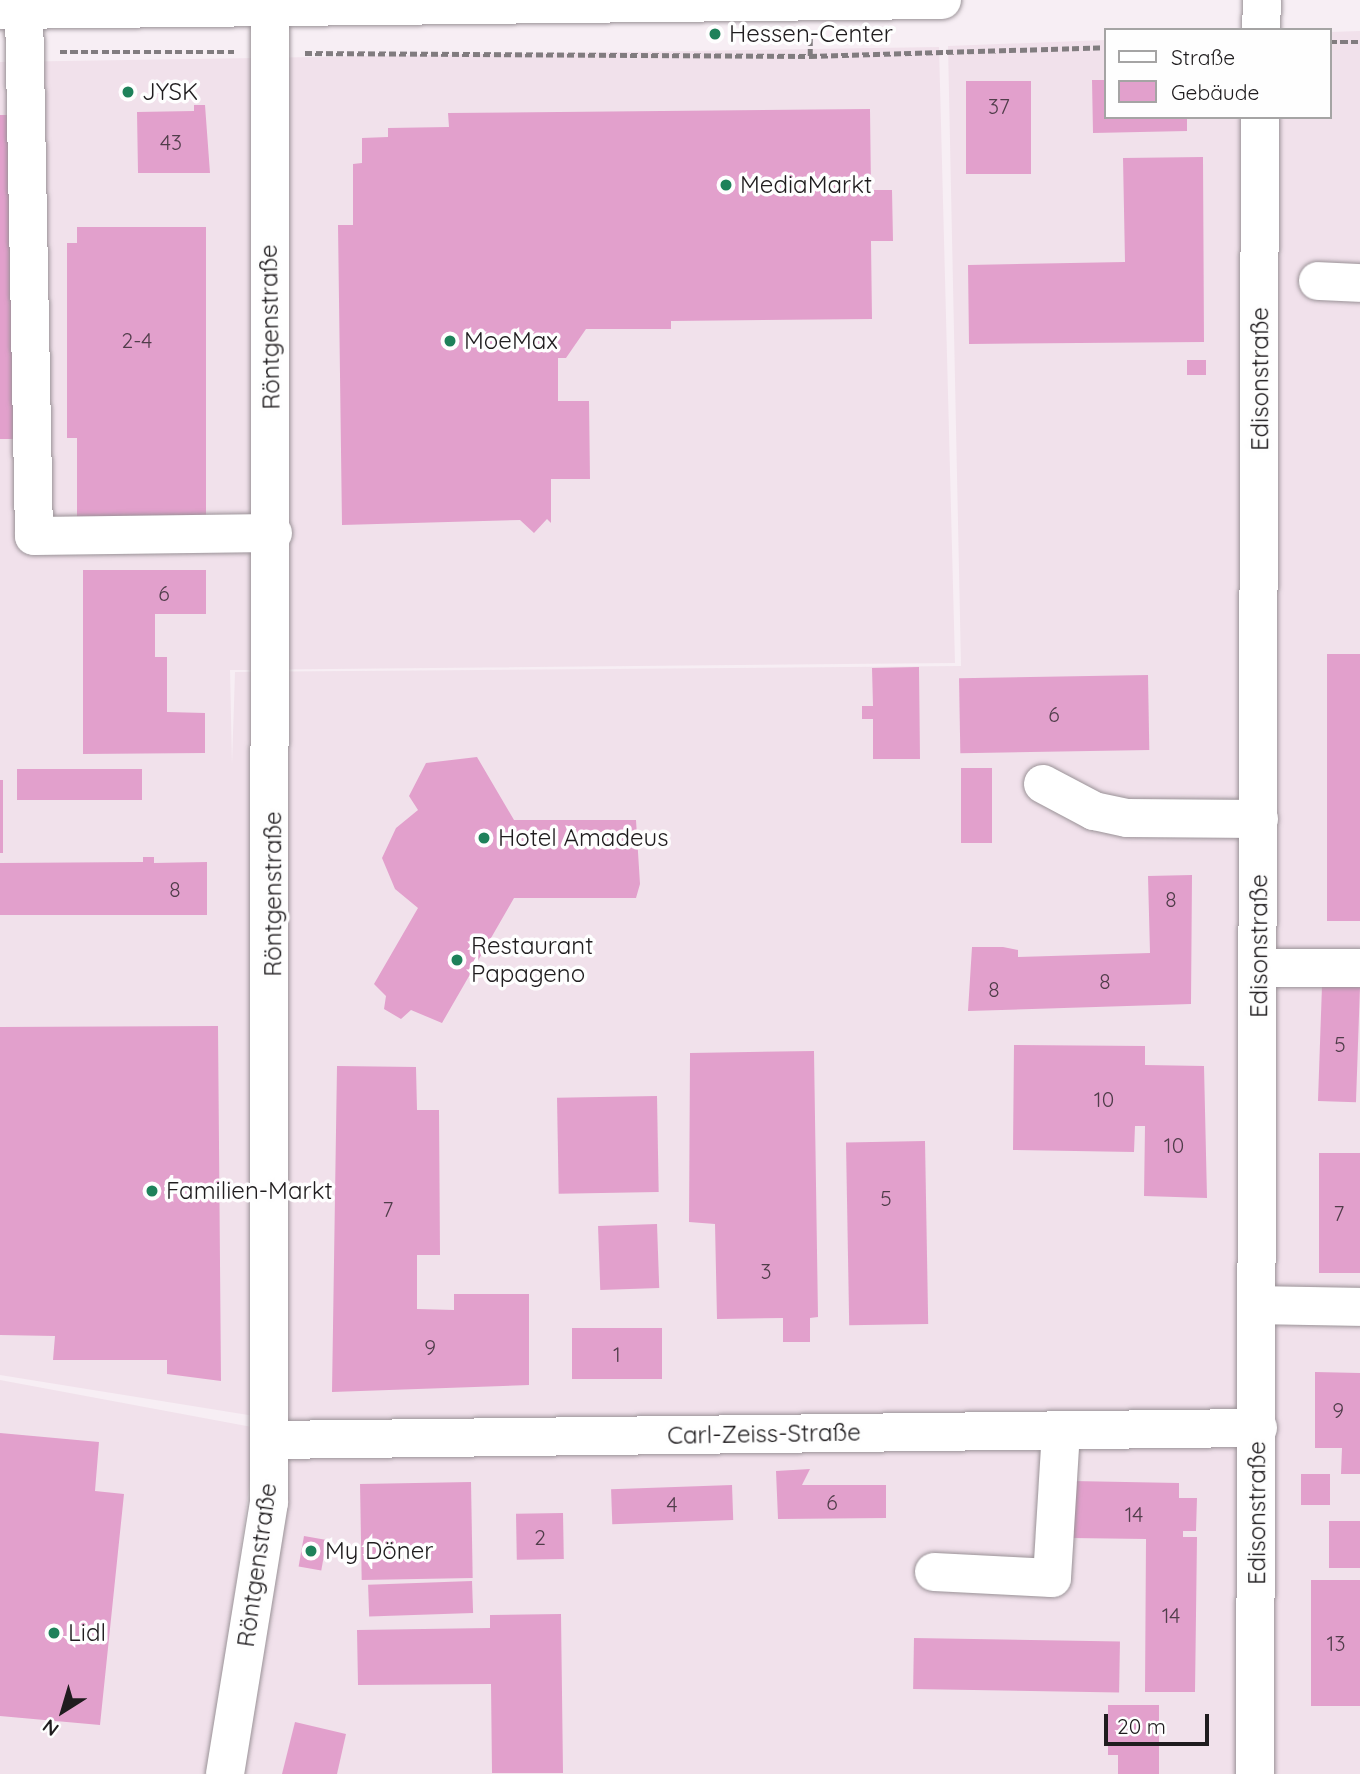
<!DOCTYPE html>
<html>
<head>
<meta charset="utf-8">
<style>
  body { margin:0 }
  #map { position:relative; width:1360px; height:1774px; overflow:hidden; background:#f7eef4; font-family:Quicksand,sans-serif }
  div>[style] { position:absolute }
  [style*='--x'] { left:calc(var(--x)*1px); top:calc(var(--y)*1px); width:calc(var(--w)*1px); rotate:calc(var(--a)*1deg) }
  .built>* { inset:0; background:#f1e1eb }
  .building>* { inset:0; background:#e2a0cc; transform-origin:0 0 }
  .path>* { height:4.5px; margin-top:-2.25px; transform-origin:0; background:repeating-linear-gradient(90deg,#817c7f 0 7px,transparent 0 10.5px) }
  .roads { filter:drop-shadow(0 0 2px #9a9297) drop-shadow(0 0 2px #9a9297) }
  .minor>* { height:38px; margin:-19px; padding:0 19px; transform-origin:19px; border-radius:19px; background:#fff }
  .major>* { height:38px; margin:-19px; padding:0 19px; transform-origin:19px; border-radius:19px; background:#fff }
  .dots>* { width:19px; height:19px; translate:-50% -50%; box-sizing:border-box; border:4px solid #fefefe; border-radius:50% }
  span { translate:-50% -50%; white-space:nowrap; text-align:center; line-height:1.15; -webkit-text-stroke:7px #fefefe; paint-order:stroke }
  .number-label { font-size:21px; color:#503d4a }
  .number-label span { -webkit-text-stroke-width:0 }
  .poi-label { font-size:24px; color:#1f1c1e }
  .left { translate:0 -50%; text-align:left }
  .street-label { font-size:24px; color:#1f1c1e }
  .legend { position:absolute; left:1104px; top:28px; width:228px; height:91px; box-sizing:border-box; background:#fefefe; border:2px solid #a5a4a4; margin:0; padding:9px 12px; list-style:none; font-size:21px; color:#1f1c1e }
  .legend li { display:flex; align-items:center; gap:14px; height:35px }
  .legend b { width:35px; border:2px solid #a5a4a4 }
  .north { position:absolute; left:28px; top:1676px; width:70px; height:70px; -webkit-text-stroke:5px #fefefe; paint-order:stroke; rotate:217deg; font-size:19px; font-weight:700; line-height:28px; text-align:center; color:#1f1c1e }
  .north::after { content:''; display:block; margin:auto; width:24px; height:32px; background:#1f1c1e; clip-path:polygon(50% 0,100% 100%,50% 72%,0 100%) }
  .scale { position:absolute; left:1104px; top:1714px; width:105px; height:32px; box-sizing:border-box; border:4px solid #1f1c1e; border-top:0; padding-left:9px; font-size:21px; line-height:24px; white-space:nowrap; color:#1f1c1e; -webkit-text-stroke:5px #fefefe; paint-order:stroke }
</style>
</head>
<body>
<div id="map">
  <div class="built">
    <div style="clip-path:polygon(1360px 31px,1360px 1774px,231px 1774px,279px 1420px,0 1375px,0 62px,939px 47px,955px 663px,230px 670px,232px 764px,235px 672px,961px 666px,948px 46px,1106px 40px,1106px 117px,1330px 117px,1330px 32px)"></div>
    <div style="clip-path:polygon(0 1380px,257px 1428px,210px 1774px,0 1774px)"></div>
  </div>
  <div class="building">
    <div style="clip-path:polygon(1092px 80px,1106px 80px,1106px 117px,1187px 117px,1187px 131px,1093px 133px)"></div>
    <div style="left:966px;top:81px;width:65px;height:93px"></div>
    <div style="clip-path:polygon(194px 105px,205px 105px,210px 173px,138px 173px,137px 112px,194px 111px)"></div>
    <div style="clip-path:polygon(870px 109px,871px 190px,892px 190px,893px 241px,871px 241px,872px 319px,671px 321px,671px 329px,586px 329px,566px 358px,558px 358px,558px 401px,589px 401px,590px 479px,551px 479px,551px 523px,547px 519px,534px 533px,520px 520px,342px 525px,338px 225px,353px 225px,353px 164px,362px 163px,362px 138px,388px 137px,388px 128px,449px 127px,448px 113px)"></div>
    <div style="clip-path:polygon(0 115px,11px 115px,14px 439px,0 439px)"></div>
    <div style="clip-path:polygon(1203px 157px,1204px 342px,969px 344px,968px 265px,1125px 262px,1123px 158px)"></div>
    <div style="clip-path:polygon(77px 227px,206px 227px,206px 524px,77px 521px,77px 438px,67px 438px,67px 243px,77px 243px)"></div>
    <div style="left:1187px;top:360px;width:19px;height:15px"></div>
    <div style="clip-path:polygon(83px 570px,206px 570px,206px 614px,155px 614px,155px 657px,167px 657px,167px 712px,205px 713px,205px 753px,83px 754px)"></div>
    <div style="left:1327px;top:654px;width:33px;height:267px"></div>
    <div style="clip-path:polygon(919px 667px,920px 759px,873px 759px,873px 719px,862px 719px,862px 706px,873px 706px,872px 668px)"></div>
    <div style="left:1148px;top:675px;width:75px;height:189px;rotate:89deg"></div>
    <div style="clip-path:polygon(477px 757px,514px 820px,636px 820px,640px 884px,636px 898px,514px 898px,442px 1023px,411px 1010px,401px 1019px,384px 1009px,386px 996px,374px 984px,418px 908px,395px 889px,382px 858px,396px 828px,418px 810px,409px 796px,426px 763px)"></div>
    <div style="left:961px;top:768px;width:31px;height:75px"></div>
    <div style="left:142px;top:769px;width:31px;height:125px;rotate:90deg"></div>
    <div style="left:0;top:780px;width:3px;height:73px"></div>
    <div style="clip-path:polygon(143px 857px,154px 857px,154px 863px,207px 862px,207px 915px,0 915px,0 863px,143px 862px)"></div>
    <div style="clip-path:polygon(1192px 875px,1191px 1004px,968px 1011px,972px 947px,1003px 947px,1018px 950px,1018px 957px,1150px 953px,1148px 876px)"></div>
    <div style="left:1322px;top:986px;width:38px;height:115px;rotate:2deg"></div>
    <div style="clip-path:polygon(218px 1026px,221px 1381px,167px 1374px,167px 1360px,53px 1360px,55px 1336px,0 1335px,0 1027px)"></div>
    <div style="clip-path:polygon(1014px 1045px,1145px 1046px,1145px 1065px,1204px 1066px,1207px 1198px,1144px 1196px,1145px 1126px,1135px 1126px,1134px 1152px,1013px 1150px)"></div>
    <div style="clip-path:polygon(814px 1051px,818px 1317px,810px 1318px,810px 1342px,783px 1342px,783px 1318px,717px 1319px,715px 1224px,689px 1222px,690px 1053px)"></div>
    <div style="clip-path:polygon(337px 1066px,416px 1067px,417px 1110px,439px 1110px,440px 1255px,417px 1255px,417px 1309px,454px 1310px,454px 1294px,529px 1294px,529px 1385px,332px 1392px)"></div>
    <div style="left:657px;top:1096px;width:96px;height:100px;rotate:89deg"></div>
    <div style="left:925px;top:1141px;width:183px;height:79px;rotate:89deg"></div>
    <div style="left:1319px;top:1153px;width:41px;height:120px"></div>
    <div style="left:657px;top:1224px;width:64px;height:59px;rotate:88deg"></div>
    <div style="left:662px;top:1328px;width:51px;height:90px;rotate:90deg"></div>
    <div style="clip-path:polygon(1315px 1372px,1360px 1373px,1360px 1474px,1341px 1474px,1342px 1448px,1315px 1448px)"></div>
    <div style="clip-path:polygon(0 1433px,99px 1442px,95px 1491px,124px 1494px,100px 1725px,0 1716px)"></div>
    <div style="clip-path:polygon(810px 1469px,802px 1485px,886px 1485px,886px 1518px,778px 1519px,776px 1471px)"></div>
    <div style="left:1301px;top:1474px;width:29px;height:31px"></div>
    <div style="clip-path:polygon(1072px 1481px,1179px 1483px,1179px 1498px,1197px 1498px,1196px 1531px,1183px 1531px,1183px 1537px,1197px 1537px,1195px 1692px,1145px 1692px,1146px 1539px,1071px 1538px)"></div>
    <div style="left:471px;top:1482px;width:96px;height:111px;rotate:89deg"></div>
    <div style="left:732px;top:1485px;width:35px;height:121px;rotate:88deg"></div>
    <div style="left:563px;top:1513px;width:46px;height:47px;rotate:89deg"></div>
    <div style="left:1329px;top:1521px;width:31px;height:47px"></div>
    <div style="left:304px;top:1536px;width:23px;height:31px;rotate:10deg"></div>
    <div style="left:1311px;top:1580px;width:49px;height:126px"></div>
    <div style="left:472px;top:1581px;width:32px;height:104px;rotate:88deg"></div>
    <div style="clip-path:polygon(561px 1614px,563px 1773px,492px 1773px,491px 1684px,358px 1685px,357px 1630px,490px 1628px,490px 1615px)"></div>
    <div style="left:914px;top:1638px;width:206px;height:51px;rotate:1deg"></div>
    <div style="clip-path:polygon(1108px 1705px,1159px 1705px,1159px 1774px,1118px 1774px,1118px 1755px,1108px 1755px)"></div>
    <div style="clip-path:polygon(295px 1722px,346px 1734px,337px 1774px,282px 1774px)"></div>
  </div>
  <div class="path">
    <div style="--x:1330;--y:42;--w:30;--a:0"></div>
    <div style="--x:60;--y:52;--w:174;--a:0"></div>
    <div style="--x:305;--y:53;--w:505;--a:0.34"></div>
    <div style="--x:810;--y:56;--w:296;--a:-1.7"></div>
    <div style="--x:810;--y:56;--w:20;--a:-90"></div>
  </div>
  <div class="roads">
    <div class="minor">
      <div style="--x:24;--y:10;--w:526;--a:88.91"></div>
      <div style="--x:34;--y:536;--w:239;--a:-0.7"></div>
      <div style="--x:1261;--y:30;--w:30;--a:-88"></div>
      <div style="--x:1318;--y:281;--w:42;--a:2.7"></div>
      <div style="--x:1043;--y:784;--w:58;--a:27.9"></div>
      <div style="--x:1094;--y:811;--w:34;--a:12"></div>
      <div style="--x:1127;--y:818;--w:132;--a:0.4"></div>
      <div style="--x:1259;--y:968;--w:101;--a:0"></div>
      <div style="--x:1258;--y:1305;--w:102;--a:1.1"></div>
      <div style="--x:270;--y:1440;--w:988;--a:-0.7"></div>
      <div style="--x:934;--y:1572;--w:118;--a:2.9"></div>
      <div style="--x:1052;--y:1578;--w:147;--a:-86.5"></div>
      <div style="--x:225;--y:1774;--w:275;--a:-80.8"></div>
      <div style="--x:269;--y:1503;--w:1492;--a:-89.96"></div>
      <div style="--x:1255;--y:1774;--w:1657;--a:-89.83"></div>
    </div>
    <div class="major">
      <div style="--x:0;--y:10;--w:942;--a:-0.61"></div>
    </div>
  </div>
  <div class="dots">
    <div style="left:715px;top:34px;background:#1e815a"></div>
    <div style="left:128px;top:92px;background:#1e815a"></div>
    <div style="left:726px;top:185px;background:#1e815a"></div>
    <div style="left:450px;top:341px;background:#1e815a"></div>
    <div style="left:484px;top:838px;background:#1e815a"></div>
    <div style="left:457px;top:960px;background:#1e815a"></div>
    <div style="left:152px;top:1191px;background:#1e815a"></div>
    <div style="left:311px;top:1551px;background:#1e815a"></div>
    <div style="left:54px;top:1633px;background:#1e815a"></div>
  </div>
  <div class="number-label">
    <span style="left:999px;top:106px">37</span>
    <span style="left:171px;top:142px">43</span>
    <span style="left:137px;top:340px">2-4</span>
    <span style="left:164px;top:593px">6</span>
    <span style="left:1054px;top:714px">6</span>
    <span style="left:175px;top:889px">8</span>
    <span style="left:1171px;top:899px">8</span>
    <span style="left:1105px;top:981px">8</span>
    <span style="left:994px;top:989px">8</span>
    <span style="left:1340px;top:1044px">5</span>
    <span style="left:1104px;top:1099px">10</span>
    <span style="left:1174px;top:1145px">10</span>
    <span style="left:886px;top:1198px">5</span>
    <span style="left:388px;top:1209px">7</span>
    <span style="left:1339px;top:1213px">7</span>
    <span style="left:766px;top:1271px">3</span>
    <span style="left:430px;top:1347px">9</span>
    <span style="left:617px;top:1354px">1</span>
    <span style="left:1338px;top:1410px">9</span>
    <span style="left:832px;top:1502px">6</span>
    <span style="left:672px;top:1504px">4</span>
    <span style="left:1134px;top:1514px">14</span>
    <span style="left:540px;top:1537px">2</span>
    <span style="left:1171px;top:1615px">14</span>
    <span style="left:1336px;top:1643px">13</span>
  </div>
  <div class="poi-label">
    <span class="left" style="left:729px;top:34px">Hessen-Center</span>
    <span class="left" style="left:142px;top:92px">JYSK</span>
    <span class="left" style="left:740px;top:185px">MediaMarkt</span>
    <span class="left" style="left:464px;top:341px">MoeMax</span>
    <span class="left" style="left:498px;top:838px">Hotel Amadeus</span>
    <span class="left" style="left:471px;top:960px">Restaurant<br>Papageno</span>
    <span class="left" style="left:166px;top:1191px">Familien-Markt</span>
    <span class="left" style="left:325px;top:1551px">My Döner</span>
    <span class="left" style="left:68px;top:1633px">Lidl</span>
  </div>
  <div class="street-label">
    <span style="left:270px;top:327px;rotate:-91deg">Röntgenstraße</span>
    <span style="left:1260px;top:379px;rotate:-90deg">Edisonstraße</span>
    <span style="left:273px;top:894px;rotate:-90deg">Röntgenstraße</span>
    <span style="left:1259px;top:946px;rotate:-90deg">Edisonstraße</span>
    <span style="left:764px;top:1434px;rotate:-1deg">Carl-Zeiss-Straße</span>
    <span style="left:1257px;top:1513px;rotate:-90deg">Edisonstraße</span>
    <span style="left:257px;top:1565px;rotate:-82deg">Röntgenstraße</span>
  </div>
  <ul class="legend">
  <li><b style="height:9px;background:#fff"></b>Straße</li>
  <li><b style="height:19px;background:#e2a0cc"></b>Gebäude</li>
  </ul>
  <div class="north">N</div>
  <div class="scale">20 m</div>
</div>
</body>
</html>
